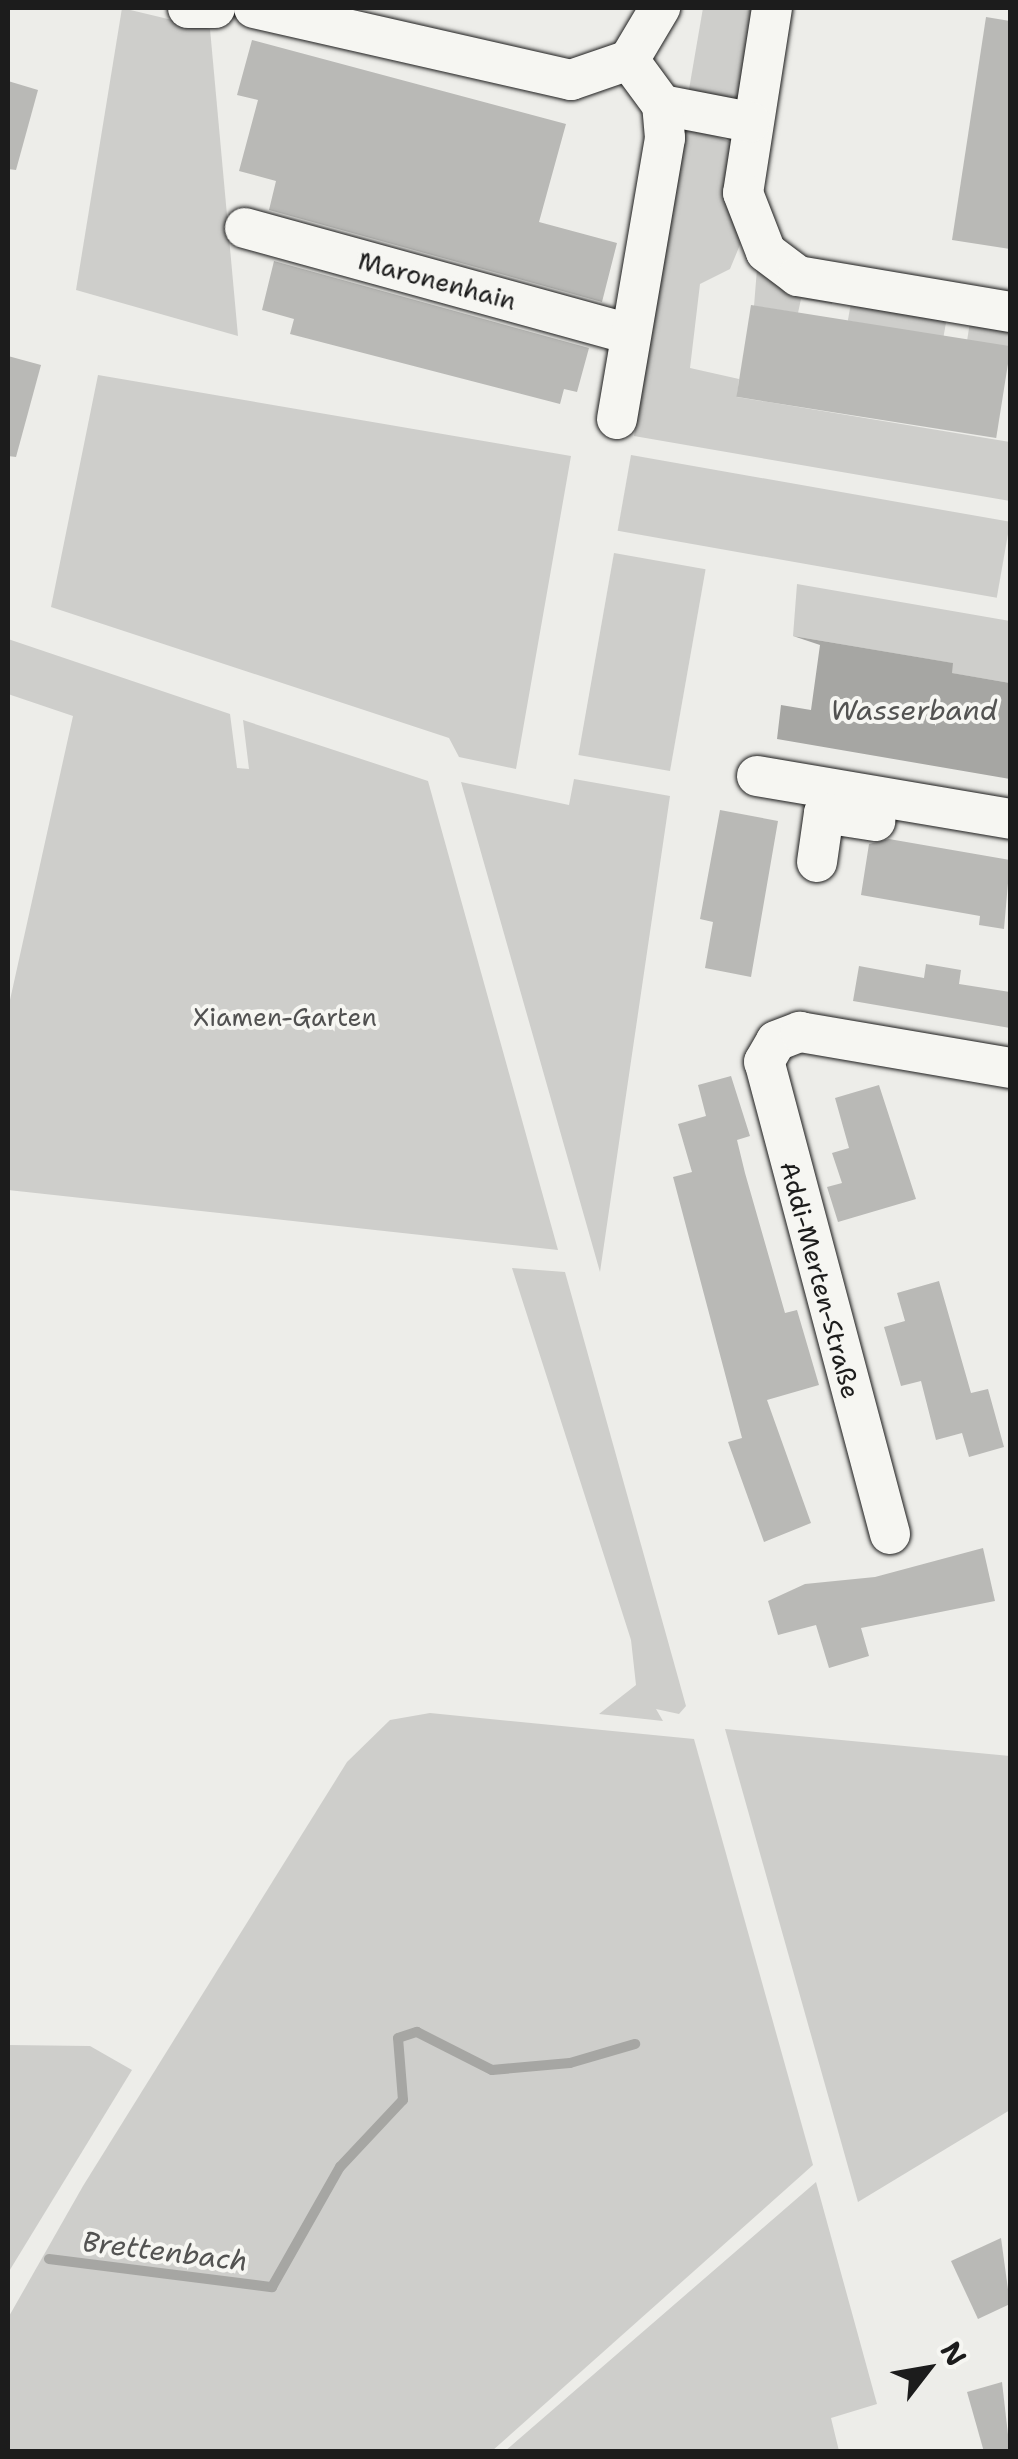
<!DOCTYPE html>
<html>
<head>
<meta charset="utf-8">
<style>
  body { margin:0 }
  #map { position:relative; width:1018px; height:2459px; overflow:hidden; background:#edede9; font-family:"Shantell Sans",sans-serif }
  div>[style] { position:absolute }
  [style*='--x'] { left:calc(var(--x)*1px); top:calc(var(--y)*1px); width:calc(var(--w)*1px); rotate:calc(var(--a)*1deg) }
  .green>* { inset:0; background:#cececb; transform-origin:0 0 }
  .water>* { inset:0; background:#a6a6a3 }
  .stream>* { height:10px; margin:-5px; padding:0 5px; transform-origin:5px; border-radius:5px; background:#a6a6a3 }
  .building>* { inset:0; background:#b9b9b6; transform-origin:0 0 }
  .roads { filter:drop-shadow(0 0 2px #1c1c1c) drop-shadow(0 0 2px #1c1c1c) }
  .street>* { height:40px; margin:-20px; padding:0 20px; transform-origin:20px; border-radius:20px; background:#f6f6f2 }
  span { translate:-50% -50%; white-space:nowrap; text-align:center; line-height:1.15; -webkit-text-stroke:8px #f6f6f2; paint-order:stroke }
  .street-label { font-size:25px; color:#1c1c1c }
  .park-label { font-size:25px; color:#515151 }
  .water-label { font-size:28px; color:#535352; font-style:italic }
  .frame { position:absolute; inset:0; border:10px solid #1c1c1c; pointer-events:none }
  .north { position:absolute; left:878px; top:2319px; width:100px; height:100px; -webkit-text-stroke:8px #f6f6f2; paint-order:stroke; rotate:59deg; font-size:28px; font-weight:700; line-height:40px; text-align:center; color:#1c1c1c }
  .north::after { content:''; display:block; margin:auto; width:35px; height:45px; background:#1c1c1c; clip-path:polygon(50% 0,100% 100%,50% 72%,0 100%) }
</style>
</head>
<body>
<div id="map">
  <div class="green">
    <div style="clip-path:polygon(122px 8px,210px 29px,238px 336px,76px 290px)"></div>
    <div style="clip-path:polygon(703px 8px,761px 8px,743px 100px,687px 101px)"></div>
    <div style="clip-path:polygon(686px 123px,732px 143px,744px 235px,730px 269px,700px 284px,690px 368px,739px 379px,737px 397px,1010px 442px,1010px 501px,634px 436px)"></div>
    <div style="clip-path:polygon(758px 256px,833px 295px,832px 304px,801px 299px,798px 313px,754px 306px)"></div>
    <div style="left:852px;top:297px;width:97px;height:24px;rotate:10deg"></div>
    <div style="clip-path:polygon(970px 322px,1010px 325px,1010px 348px,967px 341px)"></div>
    <div style="clip-path:polygon(98px 375px,571px 456px,516px 769px,459px 757px,449px 738px,51px 607px)"></div>
    <div style="left:631px;top:455px;width:385px;height:77px;rotate:10deg"></div>
    <div style="left:614px;top:553px;width:93px;height:205px;rotate:10deg"></div>
    <div style="clip-path:polygon(797px 584px,1010px 621px,1010px 683px,951px 673px,952px 663px,793px 636px)"></div>
    <div style="clip-path:polygon(8px 639px,230px 714px,237px 768px,249px 769px,243px 720px,428px 781px,558px 1250px,8px 1190px,8px 1009px,73px 716px,8px 694px)"></div>
    <div style="clip-path:polygon(574px 779px,670px 796px,600px 1272px,461px 782px,569px 805px)"></div>
    <div style="clip-path:polygon(512px 1268px,565px 1272px,686px 1706px,679px 1714px,656px 1709px,663px 1721px,599px 1714px,636px 1685px,631px 1640px)"></div>
    <div style="clip-path:polygon(430px 1713px,694px 1739px,813px 2165px,492px 2451px,8px 2451px,8px 2318px,83px 2186px,347px 1762px,390px 1720px)"></div>
    <div style="clip-path:polygon(725px 1729px,1010px 1756px,1010px 2110px,858px 2202px)"></div>
    <div style="clip-path:polygon(8px 2045px,90px 2046px,132px 2070px,8px 2273px)"></div>
    <div style="clip-path:polygon(816px 2182px,877px 2404px,831px 2418px,839px 2451px,505px 2451px)"></div>
  </div>
  <div class="water">
    <div style="clip-path:polygon(793px 636px,953px 663px,952px 673px,1010px 683px,1010px 779px,777px 739px,781px 705px,811px 710px,820px 645px)"></div>
  </div>
  <div class="stream">
    <div style="--x:49;--y:2259;--w:225;--a:7.2"></div>
    <div style="--x:272;--y:2287;--w:138;--a:-60.5"></div>
    <div style="--x:340;--y:2167;--w:92;--a:-46.8"></div>
    <div style="--x:403;--y:2100;--w:62;--a:-94.6"></div>
    <div style="--x:398;--y:2038;--w:20;--a:-18"></div>
    <div style="--x:417;--y:2032;--w:84;--a:26.9"></div>
    <div style="--x:492;--y:2070;--w:78;--a:-5.1"></div>
    <div style="--x:570;--y:2063;--w:68;--a:-16.3"></div>
  </div>
  <div class="building">
    <div style="clip-path:polygon(986px 17px,1010px 21px,1010px 249px,952px 240px)"></div>
    <div style="clip-path:polygon(252px 40px,566px 124px,539px 222px,617px 243px,602px 302px,269px 210px,276px 181px,239px 171px,258px 100px,237px 95px)"></div>
    <div style="clip-path:polygon(8px 81px,38px 90px,16px 170px,8px 169px)"></div>
    <div style="clip-path:polygon(274px 261px,589px 348px,577px 392px,564px 389px,560px 404px,290px 334px,294px 319px,262px 310px)"></div>
    <div style="left:751px;top:305px;width:263px;height:93px;rotate:9deg"></div>
    <div style="clip-path:polygon(8px 356px,41px 365px,16px 457px,8px 456px)"></div>
    <div style="clip-path:polygon(720px 810px,778px 821px,751px 977px,705px 968px,713px 922px,700px 919px)"></div>
    <div style="clip-path:polygon(889px 839px,1010px 860px,1004px 929px,979px 925px,980px 916px,861px 895px,869px 844px)"></div>
    <div style="clip-path:polygon(926px 964px,961px 970px,959px 984px,1010px 992px,1010px 1028px,853px 1001px,859px 966px,924px 978px)"></div>
    <div style="clip-path:polygon(731px 1076px,750px 1136px,737px 1140px,745px 1173px,785px 1313px,797px 1310px,819px 1385px,767px 1400px,811px 1523px,764px 1542px,728px 1442px,742px 1438px,673px 1177px,692px 1172px,678px 1124px,706px 1116px,698px 1085px)"></div>
    <div style="clip-path:polygon(879px 1085px,916px 1199px,838px 1222px,827px 1187px,842px 1183px,832px 1153px,849px 1148px,835px 1098px)"></div>
    <div style="clip-path:polygon(939px 1281px,971px 1393px,988px 1389px,1004px 1447px,969px 1457px,962px 1433px,936px 1440px,921px 1381px,901px 1386px,884px 1327px,905px 1321px,897px 1293px)"></div>
    <div style="clip-path:polygon(983px 1548px,995px 1601px,861px 1628px,869px 1656px,829px 1668px,816px 1625px,778px 1635px,768px 1601px,805px 1584px,875px 1577px)"></div>
    <div style="clip-path:polygon(1001px 2238px,1010px 2304px,978px 2319px,951px 2261px)"></div>
    <div style="clip-path:polygon(1002px 2382px,1010px 2452px,984px 2452px,967px 2392px)"></div>
  </div>
  <div class="roads">
    <div class="street">
      <div style="--x:188;--y:8;--w:27;--a:0"></div>
      <div style="--x:254;--y:8;--w:325;--a:12.8"></div>
      <div style="--x:571;--y:80;--w:61;--a:-19"></div>
      <div style="--x:629;--y:60;--w:61;--a:-59.2"></div>
      <div style="--x:772;--y:8;--w:187;--a:98.9"></div>
      <div style="--x:743;--y:193;--w:63;--a:68.7"></div>
      <div style="--x:766;--y:252;--w:40;--a:37"></div>
      <div style="--x:798;--y:276;--w:215;--a:9.6"></div>
      <div style="--x:662;--y:105;--w:90;--a:10.9"></div>
      <div style="--x:245;--y:228;--w:398;--a:15.4"></div>
      <div style="--x:617;--y:419;--w:285;--a:-80.3"></div>
      <div style="--x:665;--y:138;--w:33;--a:-95"></div>
      <div style="--x:662;--y:105;--w:56;--a:-126.3"></div>
      <div style="--x:757;--y:776;--w:257;--a:9.6"></div>
      <div style="--x:817;--y:862;--w:49;--a:-81.9"></div>
      <div style="--x:824;--y:813;--w:52;--a:8.9"></div>
      <div style="--x:890;--y:1534;--w:489;--a:-104.9"></div>
      <div style="--x:764;--y:1062;--w:24;--a:-60"></div>
      <div style="--x:776;--y:1041;--w:26;--a:-21"></div>
      <div style="--x:800;--y:1032;--w:213;--a:9.7"></div>
    </div>
  </div>
  <div class="street-label">
    <span style="left:437px;top:281px;rotate:15deg">Maronenhain</span>
    <span style="left:820px;top:1280px;rotate:75deg">Addi-Merten-Straße</span>
  </div>
  <div class="park-label">
    <span style="left:285px;top:1017px">Xiamen-Garten</span>
  </div>
  <div class="water-label">
    <span style="left:914px;top:710px">Wasserband</span>
    <span style="left:165px;top:2251px;rotate:7deg">Brettenbach</span>
  </div>
  <div class="frame"></div>
  <div class="north">N</div>
</div>
</body>
</html>
